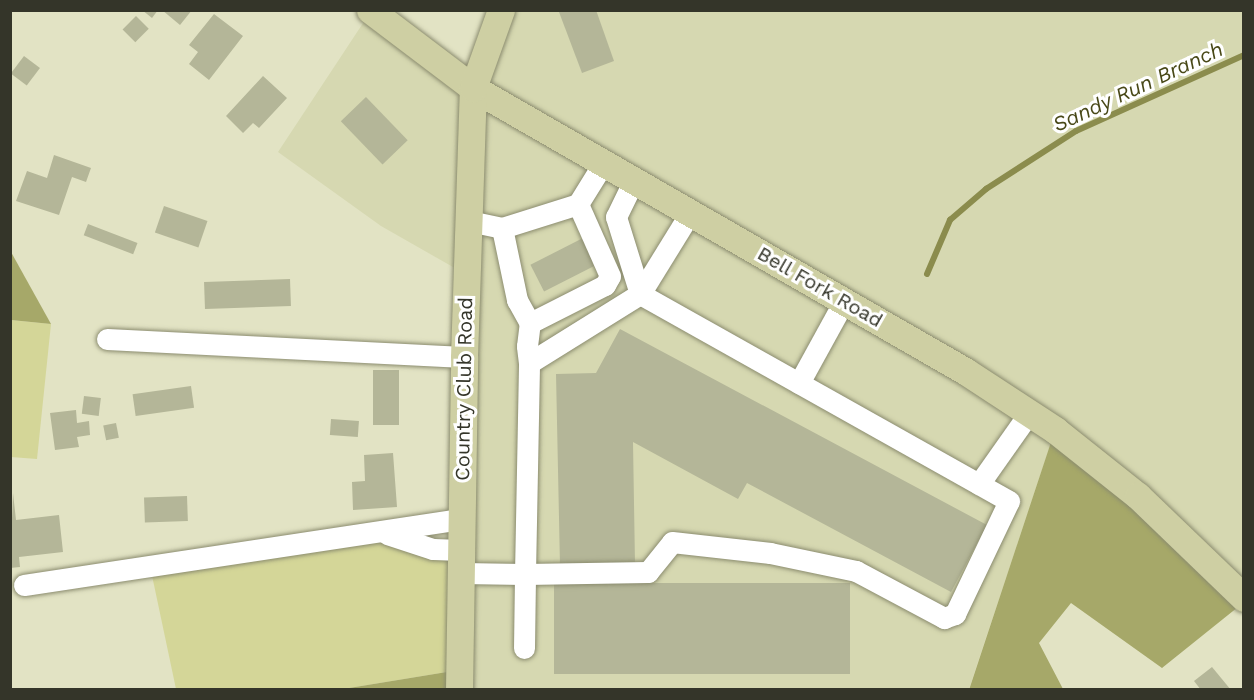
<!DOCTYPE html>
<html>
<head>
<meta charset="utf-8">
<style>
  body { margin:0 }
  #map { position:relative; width:1254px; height:700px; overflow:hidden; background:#e2e3c4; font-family:"Work Sans",sans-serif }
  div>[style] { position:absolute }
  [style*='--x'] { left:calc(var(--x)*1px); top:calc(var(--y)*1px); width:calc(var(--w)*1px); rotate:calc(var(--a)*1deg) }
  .built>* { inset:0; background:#d6d8b1 }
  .green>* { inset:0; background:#d4d698 }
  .forest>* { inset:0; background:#a6a869 }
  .stream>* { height:6px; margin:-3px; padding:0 3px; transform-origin:3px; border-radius:3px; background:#8b8c4d }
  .building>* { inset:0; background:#b4b698; transform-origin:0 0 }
  .roads { filter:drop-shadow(0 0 2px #8b8c6f) drop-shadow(0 0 2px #8b8c6f) }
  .minor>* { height:21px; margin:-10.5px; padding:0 10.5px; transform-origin:10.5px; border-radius:10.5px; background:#fff }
  .major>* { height:27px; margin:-13.5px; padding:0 13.5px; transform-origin:13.5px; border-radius:13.5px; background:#cecfa3 }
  span { translate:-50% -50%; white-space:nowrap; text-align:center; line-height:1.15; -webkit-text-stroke:6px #fff; paint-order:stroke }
  .street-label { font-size:20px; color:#343529 }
  .water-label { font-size:21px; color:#484817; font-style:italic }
  .frame { position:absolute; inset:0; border:12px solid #343529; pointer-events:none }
</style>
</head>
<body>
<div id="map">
  <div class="built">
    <div style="clip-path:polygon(371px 11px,473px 87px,501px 11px,1243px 11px,1243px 598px,1055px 431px,969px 689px,459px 689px,467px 275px,381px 226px,278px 152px)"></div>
  </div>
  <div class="green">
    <div style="clip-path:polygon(10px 320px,51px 324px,37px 459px,11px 457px)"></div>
    <div style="clip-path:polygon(383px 533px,461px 550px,459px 670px,343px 689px,176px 689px,150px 566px)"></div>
  </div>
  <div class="forest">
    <div style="clip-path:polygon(10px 252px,11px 252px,51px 324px,11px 320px)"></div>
    <div style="clip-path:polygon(1055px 430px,1243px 603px,1162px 668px,1071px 603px,1039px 643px,1063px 689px,969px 690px)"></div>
    <div style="clip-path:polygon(459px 670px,459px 689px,343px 689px)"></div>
  </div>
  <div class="stream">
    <div style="--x:927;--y:274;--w:59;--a:-66.9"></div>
    <div style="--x:950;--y:220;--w:48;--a:-40.7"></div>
    <div style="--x:986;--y:189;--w:107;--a:-32.8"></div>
    <div style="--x:1076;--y:131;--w:184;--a:-24.3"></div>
  </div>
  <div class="building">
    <div style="clip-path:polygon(142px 10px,158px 10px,152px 18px)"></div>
    <div style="clip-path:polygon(162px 10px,192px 10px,180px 25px)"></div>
    <div style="clip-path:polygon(564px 10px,596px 10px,614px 61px,582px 73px,559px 12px)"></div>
    <div style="clip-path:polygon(214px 14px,243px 36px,209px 80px,189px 64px,198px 52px,189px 45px)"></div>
    <div style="left:136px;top:16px;width:18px;height:19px;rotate:45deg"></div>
    <div style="left:24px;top:56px;width:20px;height:22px;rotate:37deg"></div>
    <div style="clip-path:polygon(263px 76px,287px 98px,259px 128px,253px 123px,243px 133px,226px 116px)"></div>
    <div style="left:366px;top:97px;width:60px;height:35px;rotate:46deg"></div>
    <div style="clip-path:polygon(54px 155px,91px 168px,86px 182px,72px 177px,59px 215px,16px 201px,27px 171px,47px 178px)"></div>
    <div style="left:164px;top:206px;width:46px;height:28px;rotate:19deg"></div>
    <div style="left:88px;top:224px;width:53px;height:12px;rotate:21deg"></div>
    <div style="left:583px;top:238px;width:30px;height:59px;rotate:63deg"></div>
    <div style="left:290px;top:279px;width:27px;height:86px;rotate:88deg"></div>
    <div style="clip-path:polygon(620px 329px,987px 525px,951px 592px,747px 483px,738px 499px,633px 442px,635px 564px,560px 566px,556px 374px,596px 373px)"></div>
    <div style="left:373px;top:370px;width:26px;height:55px"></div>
    <div style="left:191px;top:386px;width:22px;height:59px;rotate:82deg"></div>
    <div style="left:84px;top:396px;width:17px;height:18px;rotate:7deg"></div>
    <div style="clip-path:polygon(76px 410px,77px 423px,89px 421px,90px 435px,77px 437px,79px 447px,55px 450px,50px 413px)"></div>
    <div style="left:331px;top:419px;width:28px;height:16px;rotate:4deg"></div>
    <div style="left:116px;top:423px;width:15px;height:13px;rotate:79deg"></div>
    <div style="clip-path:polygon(393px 453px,397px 507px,353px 510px,352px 482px,365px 481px,364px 455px)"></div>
    <div style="clip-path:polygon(13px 493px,16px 520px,59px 515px,63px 552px,19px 557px,20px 567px,10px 568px)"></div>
    <div style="left:187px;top:496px;width:25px;height:43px;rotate:88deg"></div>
    <div style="left:850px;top:583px;width:91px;height:296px;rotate:90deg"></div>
    <div style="clip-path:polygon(1212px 667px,1231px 690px,1201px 690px,1194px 681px)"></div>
  </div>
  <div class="roads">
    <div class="minor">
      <div style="--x:469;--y:221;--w:34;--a:12"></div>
      <div style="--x:502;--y:228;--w:74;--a:78.2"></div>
      <div style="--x:517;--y:300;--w:26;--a:61"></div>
      <div style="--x:530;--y:323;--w:84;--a:-26.9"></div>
      <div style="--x:605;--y:285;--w:10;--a:-61"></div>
      <div style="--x:610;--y:276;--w:79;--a:-114"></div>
      <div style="--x:502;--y:228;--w:80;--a:-17.5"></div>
      <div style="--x:578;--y:204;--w:49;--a:-58.2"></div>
      <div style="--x:107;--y:339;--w:357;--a:2.9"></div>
      <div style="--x:529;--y:363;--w:17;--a:-97"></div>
      <div style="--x:527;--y:346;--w:23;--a:-83"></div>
      <div style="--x:799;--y:383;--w:94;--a:-61.2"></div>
      <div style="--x:979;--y:484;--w:87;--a:-54.8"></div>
      <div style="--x:387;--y:534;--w:48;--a:18.1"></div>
      <div style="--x:433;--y:549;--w:28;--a:2"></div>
      <div style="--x:461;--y:573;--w:64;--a:0.9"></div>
      <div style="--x:525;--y:574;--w:211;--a:-88.9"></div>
      <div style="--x:529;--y:363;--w:131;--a:-31.9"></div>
      <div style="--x:640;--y:294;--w:81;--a:-107.3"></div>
      <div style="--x:616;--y:217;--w:41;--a:-64.1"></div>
      <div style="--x:24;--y:585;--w:443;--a:-8.6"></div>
      <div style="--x:524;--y:648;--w:74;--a:-89.2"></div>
      <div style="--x:525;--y:574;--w:123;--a:-0.9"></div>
      <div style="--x:648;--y:572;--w:38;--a:-51"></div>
      <div style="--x:672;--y:542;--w:99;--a:6.4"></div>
      <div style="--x:770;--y:553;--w:88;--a:11.8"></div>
      <div style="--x:856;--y:571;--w:100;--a:28.1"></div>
      <div style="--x:944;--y:618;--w:12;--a:-20"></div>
      <div style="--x:955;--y:614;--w:125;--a:-64.5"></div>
      <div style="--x:1009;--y:501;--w:423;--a:-150.7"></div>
      <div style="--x:640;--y:294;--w:95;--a:-58.3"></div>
    </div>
    <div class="major">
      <div style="--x:370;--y:10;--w:129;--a:37.1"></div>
      <div style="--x:473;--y:88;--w:568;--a:29.91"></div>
      <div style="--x:965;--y:371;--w:108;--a:33.2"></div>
      <div style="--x:1055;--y:430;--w:106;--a:38.5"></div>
      <div style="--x:1138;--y:496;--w:147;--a:43.9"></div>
      <div style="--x:459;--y:690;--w:333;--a:-89.1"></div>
      <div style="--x:464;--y:357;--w:269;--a:-88.1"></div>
      <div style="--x:473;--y:88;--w:83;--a:-70.3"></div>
    </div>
  </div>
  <div class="street-label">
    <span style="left:820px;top:287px;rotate:30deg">Bell Fork Road</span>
    <span style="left:464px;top:389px;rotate:-89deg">Country Club Road</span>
  </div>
  <div class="water-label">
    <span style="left:1138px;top:87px;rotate:-25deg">Sandy Run Branch</span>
  </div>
  <div class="frame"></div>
</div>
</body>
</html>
